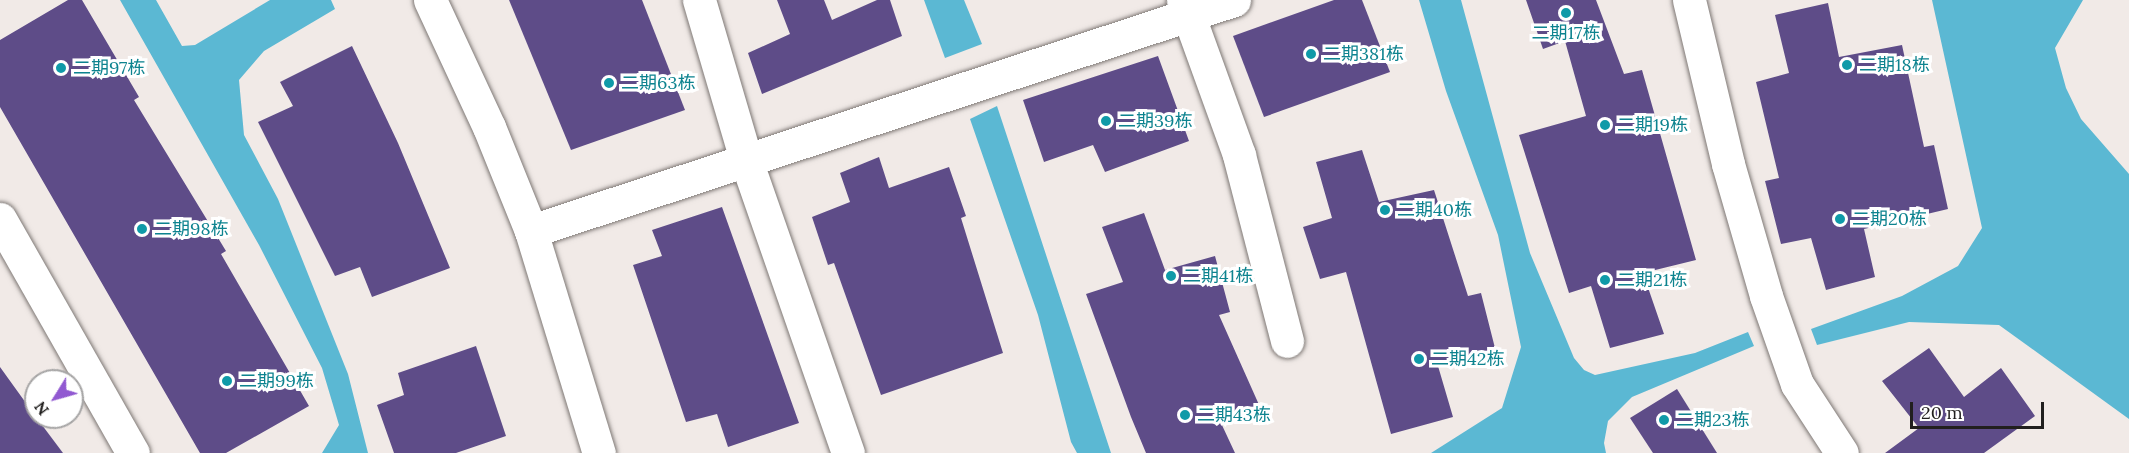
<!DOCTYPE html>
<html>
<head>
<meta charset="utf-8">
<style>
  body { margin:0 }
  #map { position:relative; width:2129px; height:453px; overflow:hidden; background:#f1eae7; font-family:Lora,"Noto Sans SC",serif }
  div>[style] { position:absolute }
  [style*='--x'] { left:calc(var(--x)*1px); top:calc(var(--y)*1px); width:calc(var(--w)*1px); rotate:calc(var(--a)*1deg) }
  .water>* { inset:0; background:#5bb8d3 }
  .building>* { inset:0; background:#5e4c88 }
  .roads { filter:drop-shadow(0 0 2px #7e7875) drop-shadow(0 0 2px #7e7875) }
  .street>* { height:33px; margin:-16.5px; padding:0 16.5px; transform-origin:16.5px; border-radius:16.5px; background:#fff }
  .dots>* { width:16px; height:16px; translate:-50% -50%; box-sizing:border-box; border:3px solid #fff; border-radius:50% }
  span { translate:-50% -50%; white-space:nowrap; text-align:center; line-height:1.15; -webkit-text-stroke:6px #fff; paint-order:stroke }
  .culture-label { font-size:18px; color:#0d838f }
  .left { translate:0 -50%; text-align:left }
  .north { position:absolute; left:24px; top:369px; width:60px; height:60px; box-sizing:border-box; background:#fff; border:2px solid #a6a5a5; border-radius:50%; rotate:233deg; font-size:16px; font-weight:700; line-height:24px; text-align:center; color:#211f1e }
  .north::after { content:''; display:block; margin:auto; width:21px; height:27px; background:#9159d1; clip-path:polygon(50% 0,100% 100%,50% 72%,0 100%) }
  .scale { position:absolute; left:1910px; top:402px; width:134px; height:27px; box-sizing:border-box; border:3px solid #211f1e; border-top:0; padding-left:8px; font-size:18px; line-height:21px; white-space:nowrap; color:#211f1e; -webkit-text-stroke:4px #fff; paint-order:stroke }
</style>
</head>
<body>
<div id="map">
  <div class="water">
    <div style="clip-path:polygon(120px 0,156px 0,182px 46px,195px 45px,270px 0,331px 0,335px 9px,264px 51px,239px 80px,244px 135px,278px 199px,348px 374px,368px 453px,322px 453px,339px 425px,322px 368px,259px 245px)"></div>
    <div style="clip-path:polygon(924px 0,964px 0,982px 44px,945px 58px)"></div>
    <div style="clip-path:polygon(1419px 0,1461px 0,1530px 253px,1574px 358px,1584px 370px,1595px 375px,1695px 353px,1748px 332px,1754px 346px,1632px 397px,1608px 421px,1604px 443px,1606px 453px,1431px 453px,1502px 408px,1521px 347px,1498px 235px,1446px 91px)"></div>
    <div style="clip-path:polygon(1932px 0,2083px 0,2055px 48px,2066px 88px,2081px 119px,2129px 174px,2129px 419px,1999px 325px,1909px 322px,1817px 345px,1811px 329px,1902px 296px,1958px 266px,1982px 228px)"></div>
    <div style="clip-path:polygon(997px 106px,1032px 212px,1111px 453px,1077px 453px,1071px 442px,1038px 315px,970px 119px)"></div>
  </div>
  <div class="building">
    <div style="clip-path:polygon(68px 0,82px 0,139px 97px,134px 100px,226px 251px,221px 254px,309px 406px,226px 453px,200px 453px,0 107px,0 40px)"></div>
    <div style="clip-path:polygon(509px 0,642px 0,685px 110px,571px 150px)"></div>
    <div style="clip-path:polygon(777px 0,824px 0,832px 20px,877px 0,890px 0,902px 36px,762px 94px,748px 53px,790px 34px)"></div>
    <div style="clip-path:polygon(1334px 0,1362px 0,1390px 72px,1264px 117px,1233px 36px)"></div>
    <div style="clip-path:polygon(1526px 0,1596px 0,1624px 74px,1642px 70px,1696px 260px,1643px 273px,1664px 334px,1610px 348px,1591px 286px,1569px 293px,1519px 135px,1586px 116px,1565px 41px,1543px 49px)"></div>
    <div style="clip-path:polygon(1828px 3px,1839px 57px,1902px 45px,1924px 147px,1934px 145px,1948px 209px,1864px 229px,1875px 277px,1826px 290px,1811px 238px,1781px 244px,1765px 181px,1779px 178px,1756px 82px,1789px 73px,1775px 15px)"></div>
    <div style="clip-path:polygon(352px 46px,398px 143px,450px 268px,372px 297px,360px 267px,335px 276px,258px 122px,293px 106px,280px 82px)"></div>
    <div style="clip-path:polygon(1158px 56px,1189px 141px,1105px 172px,1093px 145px,1044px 162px,1023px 100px)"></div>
    <div style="clip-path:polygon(1362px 150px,1379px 202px,1434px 190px,1468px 296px,1481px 293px,1496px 352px,1438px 366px,1453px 417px,1391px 434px,1346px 272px,1320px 279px,1303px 227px,1332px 218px,1316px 162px)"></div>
    <div style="clip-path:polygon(879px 157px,889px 188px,949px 167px,966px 216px,961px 218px,1003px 353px,881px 395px,834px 263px,828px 265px,812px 217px,850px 202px,840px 173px)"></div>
    <div style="clip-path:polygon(722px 207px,799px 423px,728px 447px,717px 414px,686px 422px,633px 265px,662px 256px,652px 230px)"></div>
    <div style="clip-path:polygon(1144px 213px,1165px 270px,1215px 256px,1230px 312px,1219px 315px,1260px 407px,1221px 423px,1235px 453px,1146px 453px,1131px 417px,1086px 294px,1123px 282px,1102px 227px)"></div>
    <div style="clip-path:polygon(476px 346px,506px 436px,456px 453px,394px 453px,377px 405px,404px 395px,398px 373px)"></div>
    <div style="clip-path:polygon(1929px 348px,1964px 397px,2001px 368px,2035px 416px,1984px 453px,1885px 453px,1919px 428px,1882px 381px)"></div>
    <div style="clip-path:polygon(0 367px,36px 417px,63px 453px,0 453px)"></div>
    <div style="clip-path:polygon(1677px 389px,1717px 453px,1653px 453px,1630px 418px)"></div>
  </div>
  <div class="roads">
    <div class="street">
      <div style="--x:430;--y:0;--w:140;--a:65.1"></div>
      <div style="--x:489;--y:127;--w:112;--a:68"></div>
      <div style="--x:531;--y:231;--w:232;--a:73"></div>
      <div style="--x:699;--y:0;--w:167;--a:73.6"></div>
      <div style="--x:746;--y:160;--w:310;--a:70.8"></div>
      <div style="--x:1183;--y:0;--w:165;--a:70.1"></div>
      <div style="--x:1239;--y:155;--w:192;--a:75.5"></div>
      <div style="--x:1689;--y:0;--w:169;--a:76.6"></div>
      <div style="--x:1728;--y:164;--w:137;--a:73.9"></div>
      <div style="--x:1766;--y:296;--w:93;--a:70.6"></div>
      <div style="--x:1797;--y:384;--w:82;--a:56.9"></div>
      <div style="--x:0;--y:219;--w:269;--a:60.4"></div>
      <div style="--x:531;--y:231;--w:740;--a:-18.19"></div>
    </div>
  </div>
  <div class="dots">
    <div style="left:1566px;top:13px;background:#0f9aa8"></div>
    <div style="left:1311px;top:54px;background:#0f9aa8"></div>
    <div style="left:1847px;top:65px;background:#0f9aa8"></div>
    <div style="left:61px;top:68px;background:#0f9aa8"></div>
    <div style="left:609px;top:83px;background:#0f9aa8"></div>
    <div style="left:1106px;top:121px;background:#0f9aa8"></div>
    <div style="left:1605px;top:125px;background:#0f9aa8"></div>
    <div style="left:1385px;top:210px;background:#0f9aa8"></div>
    <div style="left:1840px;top:219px;background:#0f9aa8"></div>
    <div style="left:142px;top:229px;background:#0f9aa8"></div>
    <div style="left:1171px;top:276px;background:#0f9aa8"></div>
    <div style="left:1605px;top:280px;background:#0f9aa8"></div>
    <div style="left:1419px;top:359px;background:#0f9aa8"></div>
    <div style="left:227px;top:381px;background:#0f9aa8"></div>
    <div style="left:1185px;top:415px;background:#0f9aa8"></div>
    <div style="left:1664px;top:420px;background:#0f9aa8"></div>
  </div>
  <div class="culture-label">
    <span style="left:1566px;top:33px">二期17栋</span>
    <span class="left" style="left:1323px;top:54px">二期381栋</span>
    <span class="left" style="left:1859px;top:65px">二期18栋</span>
    <span class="left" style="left:73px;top:68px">二期97栋</span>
    <span class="left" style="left:621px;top:83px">二期63栋</span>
    <span class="left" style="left:1118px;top:121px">二期39栋</span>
    <span class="left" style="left:1617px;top:125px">二期19栋</span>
    <span class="left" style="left:1397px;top:210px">二期40栋</span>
    <span class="left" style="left:1852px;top:219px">二期20栋</span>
    <span class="left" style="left:154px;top:229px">二期98栋</span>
    <span class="left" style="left:1183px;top:276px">二期41栋</span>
    <span class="left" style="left:1617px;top:280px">二期21栋</span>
    <span class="left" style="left:1431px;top:359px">二期42栋</span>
    <span class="left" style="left:239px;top:381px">二期99栋</span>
    <span class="left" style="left:1197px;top:415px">二期43栋</span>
    <span class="left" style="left:1676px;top:420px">二期23栋</span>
  </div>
  <div class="north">N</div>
  <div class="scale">20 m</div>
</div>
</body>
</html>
